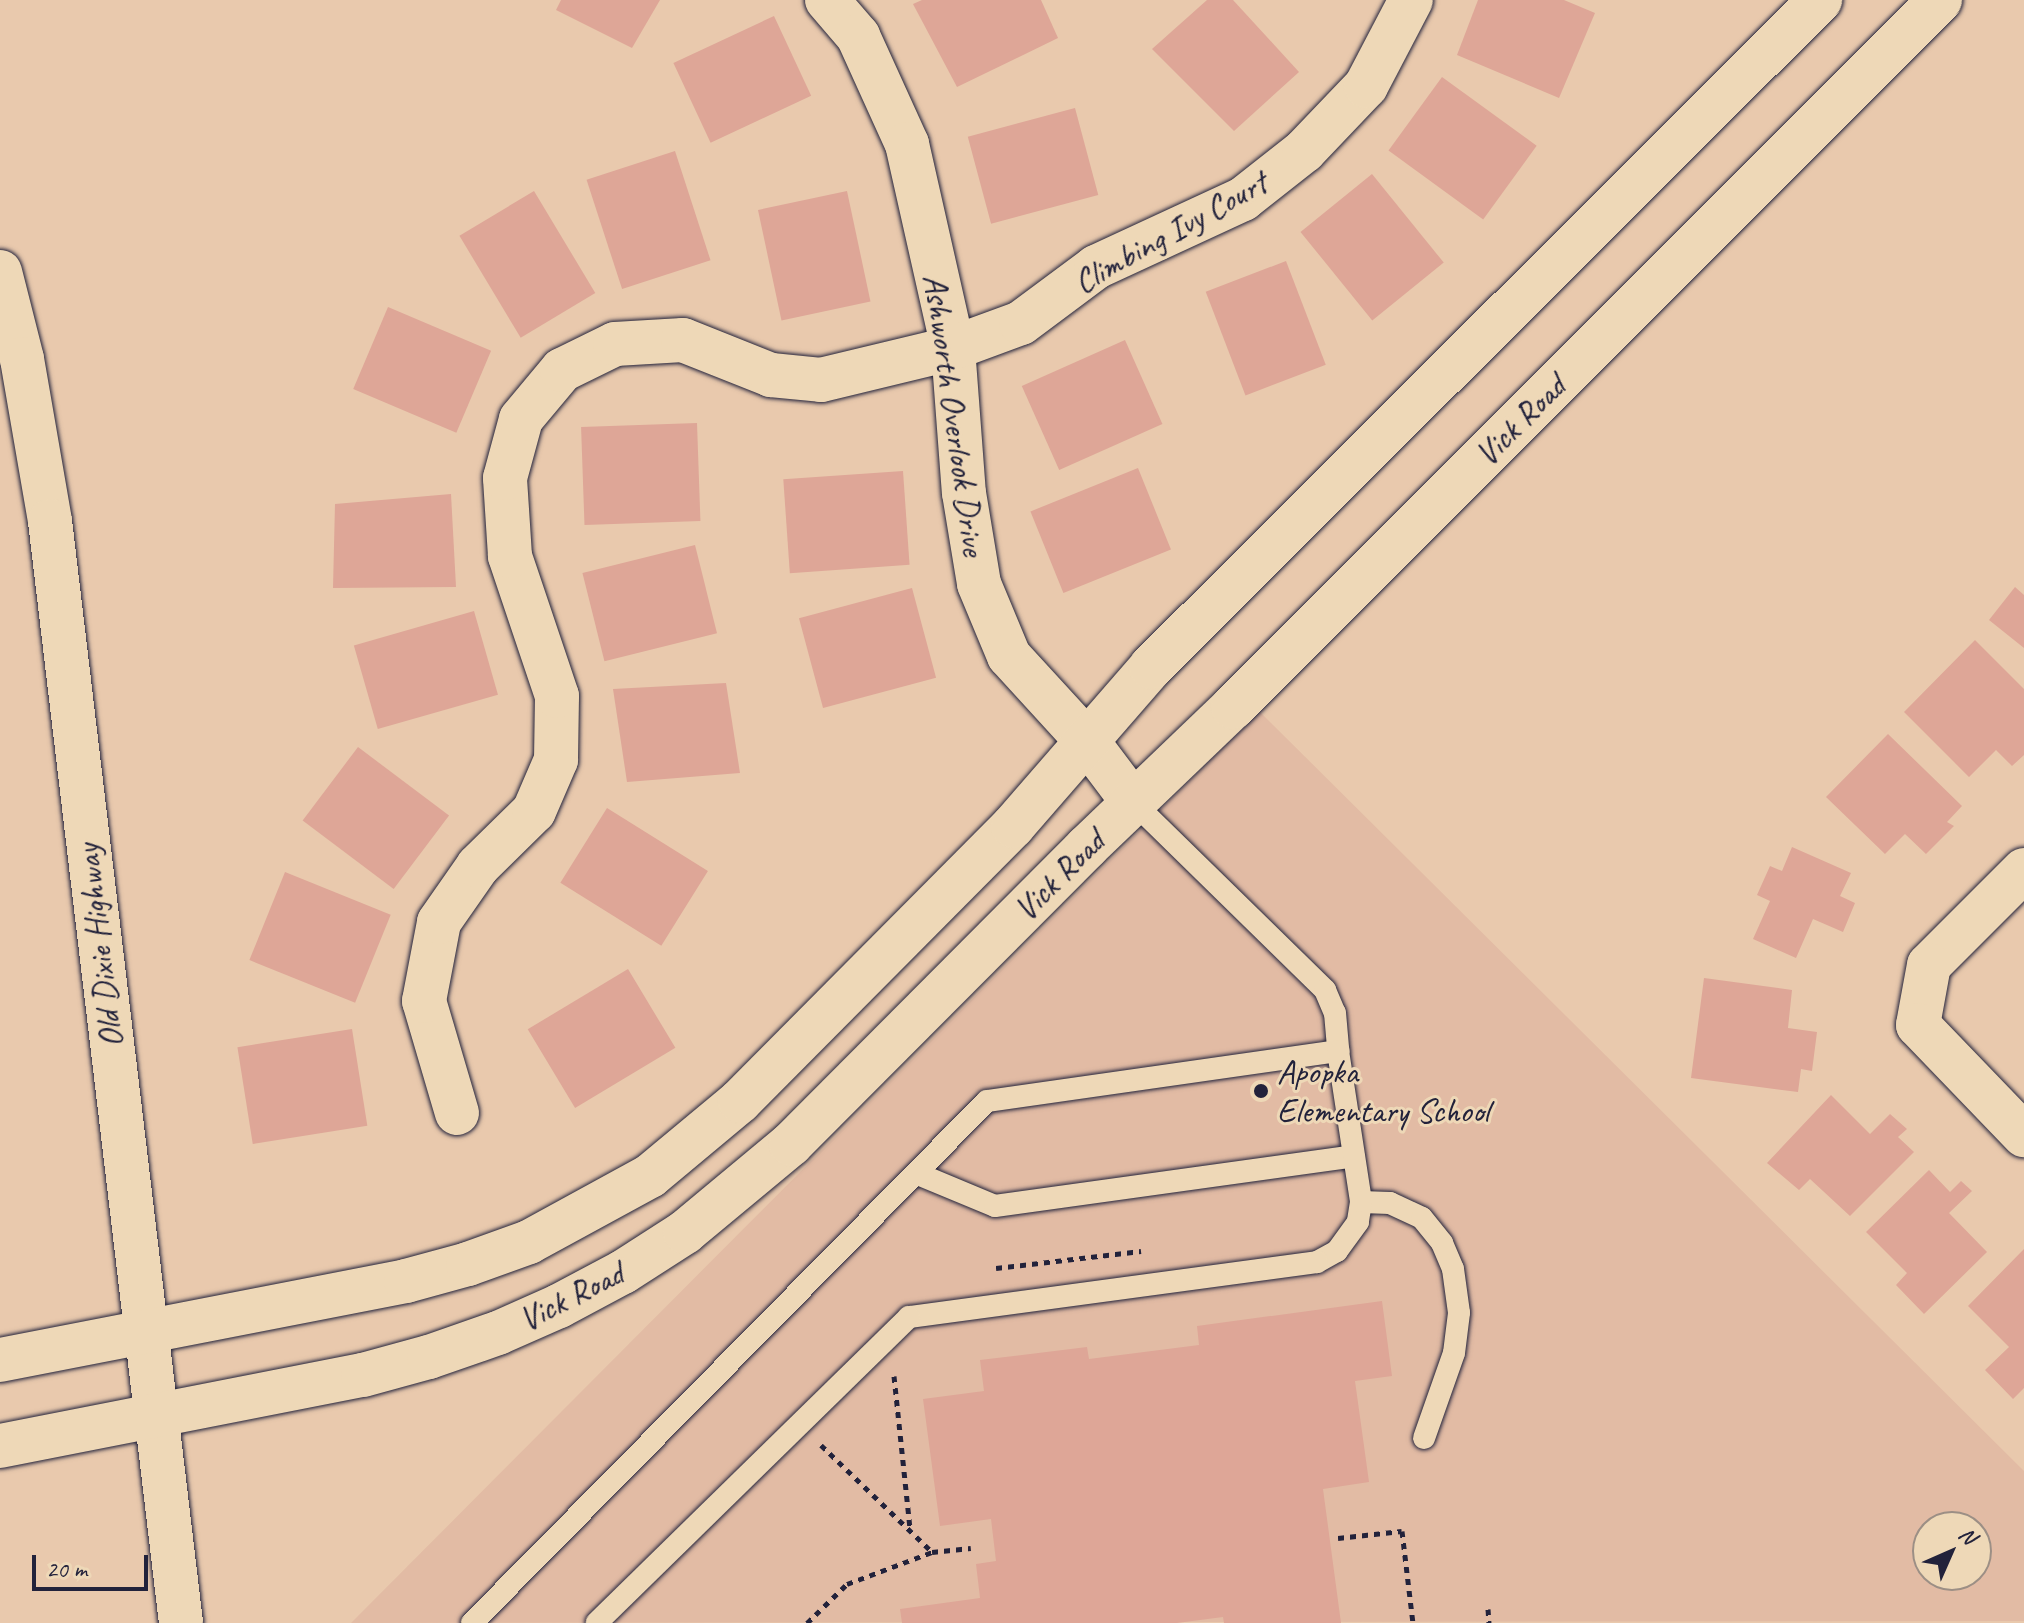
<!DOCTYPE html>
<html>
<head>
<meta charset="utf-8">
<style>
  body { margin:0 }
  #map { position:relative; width:2024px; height:1623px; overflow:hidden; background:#e9c9ad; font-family:Caveat,sans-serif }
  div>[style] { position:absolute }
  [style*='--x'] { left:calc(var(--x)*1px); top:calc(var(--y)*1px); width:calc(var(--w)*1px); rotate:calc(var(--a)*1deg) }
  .built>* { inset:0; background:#e2bba4 }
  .building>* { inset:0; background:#dea697; transform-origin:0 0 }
  .path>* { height:5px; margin-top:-2.5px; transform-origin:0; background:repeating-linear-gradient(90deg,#22223b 0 6px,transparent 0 12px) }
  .roads { filter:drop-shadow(0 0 2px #22223b) drop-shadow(0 0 2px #22223b) }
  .service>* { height:22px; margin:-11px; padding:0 11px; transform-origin:11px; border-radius:11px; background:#eed8b7 }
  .minor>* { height:44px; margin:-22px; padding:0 22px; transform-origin:22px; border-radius:22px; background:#eed8b7 }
  .tertiary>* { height:44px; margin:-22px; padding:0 22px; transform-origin:22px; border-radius:22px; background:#eed8b7 }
  .dots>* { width:22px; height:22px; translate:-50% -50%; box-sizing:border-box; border:4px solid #eed8b7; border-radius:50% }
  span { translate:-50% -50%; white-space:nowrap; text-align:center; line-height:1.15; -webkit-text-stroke:6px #eed8b7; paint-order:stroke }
  .street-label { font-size:34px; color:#22223b }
  .poi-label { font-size:34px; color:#22223b }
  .left { translate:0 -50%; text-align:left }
  .north { position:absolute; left:1912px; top:1511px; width:80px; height:80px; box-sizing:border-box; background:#eed8b7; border:2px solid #9c8f85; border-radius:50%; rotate:45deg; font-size:22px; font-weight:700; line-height:32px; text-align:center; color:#22223b }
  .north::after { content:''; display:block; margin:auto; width:28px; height:36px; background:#22223b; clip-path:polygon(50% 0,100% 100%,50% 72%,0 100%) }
  .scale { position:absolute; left:32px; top:1555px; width:116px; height:36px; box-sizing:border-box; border:4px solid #22223b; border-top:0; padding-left:10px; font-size:24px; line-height:28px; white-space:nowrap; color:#22223b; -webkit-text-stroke:6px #eed8b7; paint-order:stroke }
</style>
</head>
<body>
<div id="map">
  <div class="built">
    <div style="clip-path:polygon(evenodd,1259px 711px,2024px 1471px,2024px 1621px,351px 1623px,1259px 711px,1928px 1527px,1976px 1527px,1976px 1575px,1928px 1575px,1928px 1527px)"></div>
  </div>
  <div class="building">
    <div style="clip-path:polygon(561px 0,660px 0,632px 48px,556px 10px)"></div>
    <div style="clip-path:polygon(922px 0,1041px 0,1058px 38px,957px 87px,913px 4px)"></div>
    <div style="clip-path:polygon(1207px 0,1233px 0,1299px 72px,1234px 131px,1152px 49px)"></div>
    <div style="clip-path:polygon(1478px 0,1564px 0,1595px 13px,1559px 98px,1457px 55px)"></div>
    <div style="left:774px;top:16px;width:88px;height:111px;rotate:65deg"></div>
    <div style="left:1442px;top:77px;width:117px;height:91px;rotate:36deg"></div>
    <div style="left:1075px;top:108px;width:90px;height:111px;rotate:75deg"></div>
    <div style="left:675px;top:151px;width:115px;height:93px;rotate:72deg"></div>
    <div style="left:1372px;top:174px;width:114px;height:92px;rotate:51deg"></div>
    <div style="left:534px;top:191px;width:119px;height:87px;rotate:59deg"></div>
    <div style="left:847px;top:191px;width:113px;height:91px;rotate:78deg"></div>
    <div style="left:1286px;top:261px;width:111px;height:86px;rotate:69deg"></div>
    <div style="left:388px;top:307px;width:112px;height:89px;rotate:23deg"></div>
    <div style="left:1125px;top:340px;width:92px;height:113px;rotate:66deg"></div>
    <div style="left:697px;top:423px;width:98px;height:116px;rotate:88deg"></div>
    <div style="left:1138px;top:468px;width:88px;height:116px;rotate:68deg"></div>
    <div style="left:903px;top:471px;width:94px;height:120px;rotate:86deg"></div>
    <div style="clip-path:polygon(451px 494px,456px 587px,333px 588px,335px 504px)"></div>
    <div style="left:695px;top:545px;width:91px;height:116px;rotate:76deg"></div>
    <div style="clip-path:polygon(2015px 587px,2024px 595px,2024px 648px,1989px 620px)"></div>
    <div style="left:912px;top:588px;width:93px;height:117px;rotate:75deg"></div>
    <div style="left:474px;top:611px;width:87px;height:125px;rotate:74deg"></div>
    <div style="clip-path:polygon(1975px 640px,2024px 689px,2024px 755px,2012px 766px,1996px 750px,1969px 777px,1904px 712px)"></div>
    <div style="clip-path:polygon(726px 683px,740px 773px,627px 782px,613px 689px)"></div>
    <div style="clip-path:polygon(1888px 734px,1962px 806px,1947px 822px,1954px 826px,1926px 854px,1905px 834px,1885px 854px,1826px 797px)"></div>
    <div style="left:358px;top:747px;width:114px;height:92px;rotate:37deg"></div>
    <div style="left:607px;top:808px;width:119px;height:88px;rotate:32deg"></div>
    <div style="clip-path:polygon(1792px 847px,1851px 873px,1840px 896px,1855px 903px,1843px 932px,1813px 919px,1796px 958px,1753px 939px,1770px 901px,1757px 895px,1770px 866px,1782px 871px)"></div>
    <div style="left:285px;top:872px;width:114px;height:95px;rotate:22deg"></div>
    <div style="left:628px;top:969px;width:92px;height:117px;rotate:59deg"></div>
    <div style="clip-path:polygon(1704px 978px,1792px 990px,1788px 1028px,1817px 1032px,1812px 1071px,1801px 1069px,1798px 1092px,1691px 1078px)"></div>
    <div style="left:352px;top:1029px;width:98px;height:116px;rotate:81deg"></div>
    <div style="clip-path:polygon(1831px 1095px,1870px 1134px,1890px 1114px,1907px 1129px,1898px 1137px,1914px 1152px,1850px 1216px,1810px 1179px,1799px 1190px,1767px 1163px)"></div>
    <div style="clip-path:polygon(1929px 1170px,1950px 1192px,1961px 1181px,1972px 1191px,1949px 1213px,1987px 1252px,1924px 1314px,1896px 1285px,1907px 1273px,1866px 1232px)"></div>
    <div style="clip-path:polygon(2024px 1249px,2024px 1388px,2013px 1399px,1985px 1370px,2009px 1347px,1968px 1306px)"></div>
    <div style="clip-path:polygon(1382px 1301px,1392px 1376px,1355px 1381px,1369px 1482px,1323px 1489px,1341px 1623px,1224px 1623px,1223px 1617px,1177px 1623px,902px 1623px,900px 1609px,980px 1598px,976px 1564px,996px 1561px,991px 1519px,940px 1526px,923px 1399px,984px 1391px,980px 1360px,1087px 1347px,1089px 1359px,1199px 1345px,1197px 1326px)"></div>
  </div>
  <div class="path">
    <div style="--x:996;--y:1268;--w:146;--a:-6.7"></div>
    <div style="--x:894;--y:1376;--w:154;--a:84"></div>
    <div style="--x:821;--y:1445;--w:154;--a:43.9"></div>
    <div style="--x:932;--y:1552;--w:39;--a:-6"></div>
    <div style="--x:1338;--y:1538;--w:64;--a:-6.2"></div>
    <div style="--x:1402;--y:1531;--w:93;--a:83.2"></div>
    <div style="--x:1488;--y:1609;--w:14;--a:86"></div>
    <div style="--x:807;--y:1623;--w:56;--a:-44.3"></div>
    <div style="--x:847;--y:1584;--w:91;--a:-20.6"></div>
  </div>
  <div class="roads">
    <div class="service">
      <div style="--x:1133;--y:802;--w:269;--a:44.4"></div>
      <div style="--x:1325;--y:990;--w:25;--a:67"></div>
      <div style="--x:1335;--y:1013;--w:38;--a:85"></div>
      <div style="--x:918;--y:1174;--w:83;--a:22.6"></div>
      <div style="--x:995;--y:1206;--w:362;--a:-7.9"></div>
      <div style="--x:1361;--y:1202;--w:29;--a:2"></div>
      <div style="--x:1390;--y:1203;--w:35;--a:25"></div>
      <div style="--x:1422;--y:1218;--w:32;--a:51"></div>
      <div style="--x:1442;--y:1243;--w:28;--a:67"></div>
      <div style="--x:1453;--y:1269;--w:44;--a:82.2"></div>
      <div style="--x:1459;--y:1313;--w:40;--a:97.1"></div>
      <div style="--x:1454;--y:1353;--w:90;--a:109.4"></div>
      <div style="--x:472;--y:1623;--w:733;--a:-45.39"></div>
      <div style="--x:987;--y:1101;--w:355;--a:-8.1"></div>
      <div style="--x:1338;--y:1051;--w:153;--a:81.3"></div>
      <div style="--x:1361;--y:1202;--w:20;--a:99"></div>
      <div style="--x:1358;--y:1222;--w:36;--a:126"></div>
      <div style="--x:1337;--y:1251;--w:23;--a:151"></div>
      <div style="--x:1317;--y:1262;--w:412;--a:172.3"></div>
      <div style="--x:909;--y:1317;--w:437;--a:135.6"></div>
    </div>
    <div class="minor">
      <div style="--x:827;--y:0;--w:48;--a:49.3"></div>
      <div style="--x:858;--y:36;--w:119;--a:65.6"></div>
      <div style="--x:907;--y:144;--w:209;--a:77.3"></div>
      <div style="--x:953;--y:348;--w:145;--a:85.7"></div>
      <div style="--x:964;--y:493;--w:92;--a:80.6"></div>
      <div style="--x:979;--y:584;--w:78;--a:67.4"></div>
      <div style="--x:1009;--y:656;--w:115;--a:47.5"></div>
      <div style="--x:1087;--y:741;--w:76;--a:53"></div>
      <div style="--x:2024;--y:870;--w:134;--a:135"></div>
      <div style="--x:1929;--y:965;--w:61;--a:100.4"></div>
      <div style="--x:1918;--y:1025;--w:153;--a:46.1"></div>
      <div style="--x:457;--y:1113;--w:117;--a:-106.4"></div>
      <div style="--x:424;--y:1001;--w:80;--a:-79.2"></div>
      <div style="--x:439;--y:922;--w:68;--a:-55.1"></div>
      <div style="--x:478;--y:866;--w:78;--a:-44.5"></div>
      <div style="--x:534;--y:811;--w:56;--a:-66.7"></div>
      <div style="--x:556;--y:760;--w:64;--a:-89.1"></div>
      <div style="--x:557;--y:696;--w:148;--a:-108.6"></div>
      <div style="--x:510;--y:556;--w:78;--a:-93.7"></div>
      <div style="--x:505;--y:478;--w:61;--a:-74.8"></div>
      <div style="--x:521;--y:419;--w:64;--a:-50.1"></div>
      <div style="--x:562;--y:370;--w:59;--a:-26.1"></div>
      <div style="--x:615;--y:344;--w:68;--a:-3.4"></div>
      <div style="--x:683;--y:340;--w:95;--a:21.7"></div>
      <div style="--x:771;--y:375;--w:50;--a:5.7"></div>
      <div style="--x:821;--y:380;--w:136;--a:-13.6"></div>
      <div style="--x:953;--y:348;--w:72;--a:-20.2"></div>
      <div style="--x:1021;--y:323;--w:94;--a:-36.7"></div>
      <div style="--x:1096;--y:267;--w:162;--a:-24.8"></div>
      <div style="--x:1243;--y:199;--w:78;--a:-38.2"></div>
      <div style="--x:1304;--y:151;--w:90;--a:-46.4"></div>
      <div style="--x:1366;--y:86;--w:97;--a:-62.4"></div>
    </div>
    <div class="tertiary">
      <div style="--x:0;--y:272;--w:90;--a:75.8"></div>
      <div style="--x:22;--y:359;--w:164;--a:80.2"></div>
      <div style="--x:50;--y:521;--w:1110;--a:83.22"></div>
      <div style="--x:0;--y:1360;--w:414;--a:-11"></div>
      <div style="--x:406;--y:1281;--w:64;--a:-15.3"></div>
      <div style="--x:468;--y:1264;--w:65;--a:-19.8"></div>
      <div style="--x:529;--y:1242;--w:138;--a:-28.6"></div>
      <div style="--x:650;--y:1176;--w:117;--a:-39.8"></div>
      <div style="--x:740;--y:1101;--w:387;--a:-45.2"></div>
      <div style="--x:1013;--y:826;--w:211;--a:-49"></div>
      <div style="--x:1151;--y:667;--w:945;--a:-44.91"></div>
      <div style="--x:0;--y:1446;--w:370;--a:-11.1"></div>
      <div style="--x:363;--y:1375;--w:68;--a:-15.3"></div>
      <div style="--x:429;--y:1357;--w:73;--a:-19.2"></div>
      <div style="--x:498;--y:1333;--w:67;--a:-23.9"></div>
      <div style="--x:559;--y:1306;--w:72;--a:-28"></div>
      <div style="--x:623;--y:1272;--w:74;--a:-32.8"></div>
      <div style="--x:685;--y:1232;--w:138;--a:-39.7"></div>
      <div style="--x:791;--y:1144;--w:419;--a:-45.1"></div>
      <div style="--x:1087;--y:847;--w:202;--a:-43.8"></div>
      <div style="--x:1233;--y:707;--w:1000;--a:-45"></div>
    </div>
  </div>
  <div class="dots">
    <div style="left:1261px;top:1091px;background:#22223b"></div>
  </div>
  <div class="street-label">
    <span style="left:1170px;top:232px;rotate:-29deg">Climbing Ivy Court</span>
    <span style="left:955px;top:415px;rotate:82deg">Ashworth Overlook Drive</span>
    <span style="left:1520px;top:420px;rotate:-45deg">Vick Road</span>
    <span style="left:1059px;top:875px;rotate:-45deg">Vick Road</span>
    <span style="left:99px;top:946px;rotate:-97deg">Old Dixie Highway</span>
    <span style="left:571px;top:1296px;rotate:-27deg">Vick Road</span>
  </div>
  <div class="poi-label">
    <span class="left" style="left:1277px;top:1091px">Apopka<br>Elementary School</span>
  </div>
  <div class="north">N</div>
  <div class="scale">20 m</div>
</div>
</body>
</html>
